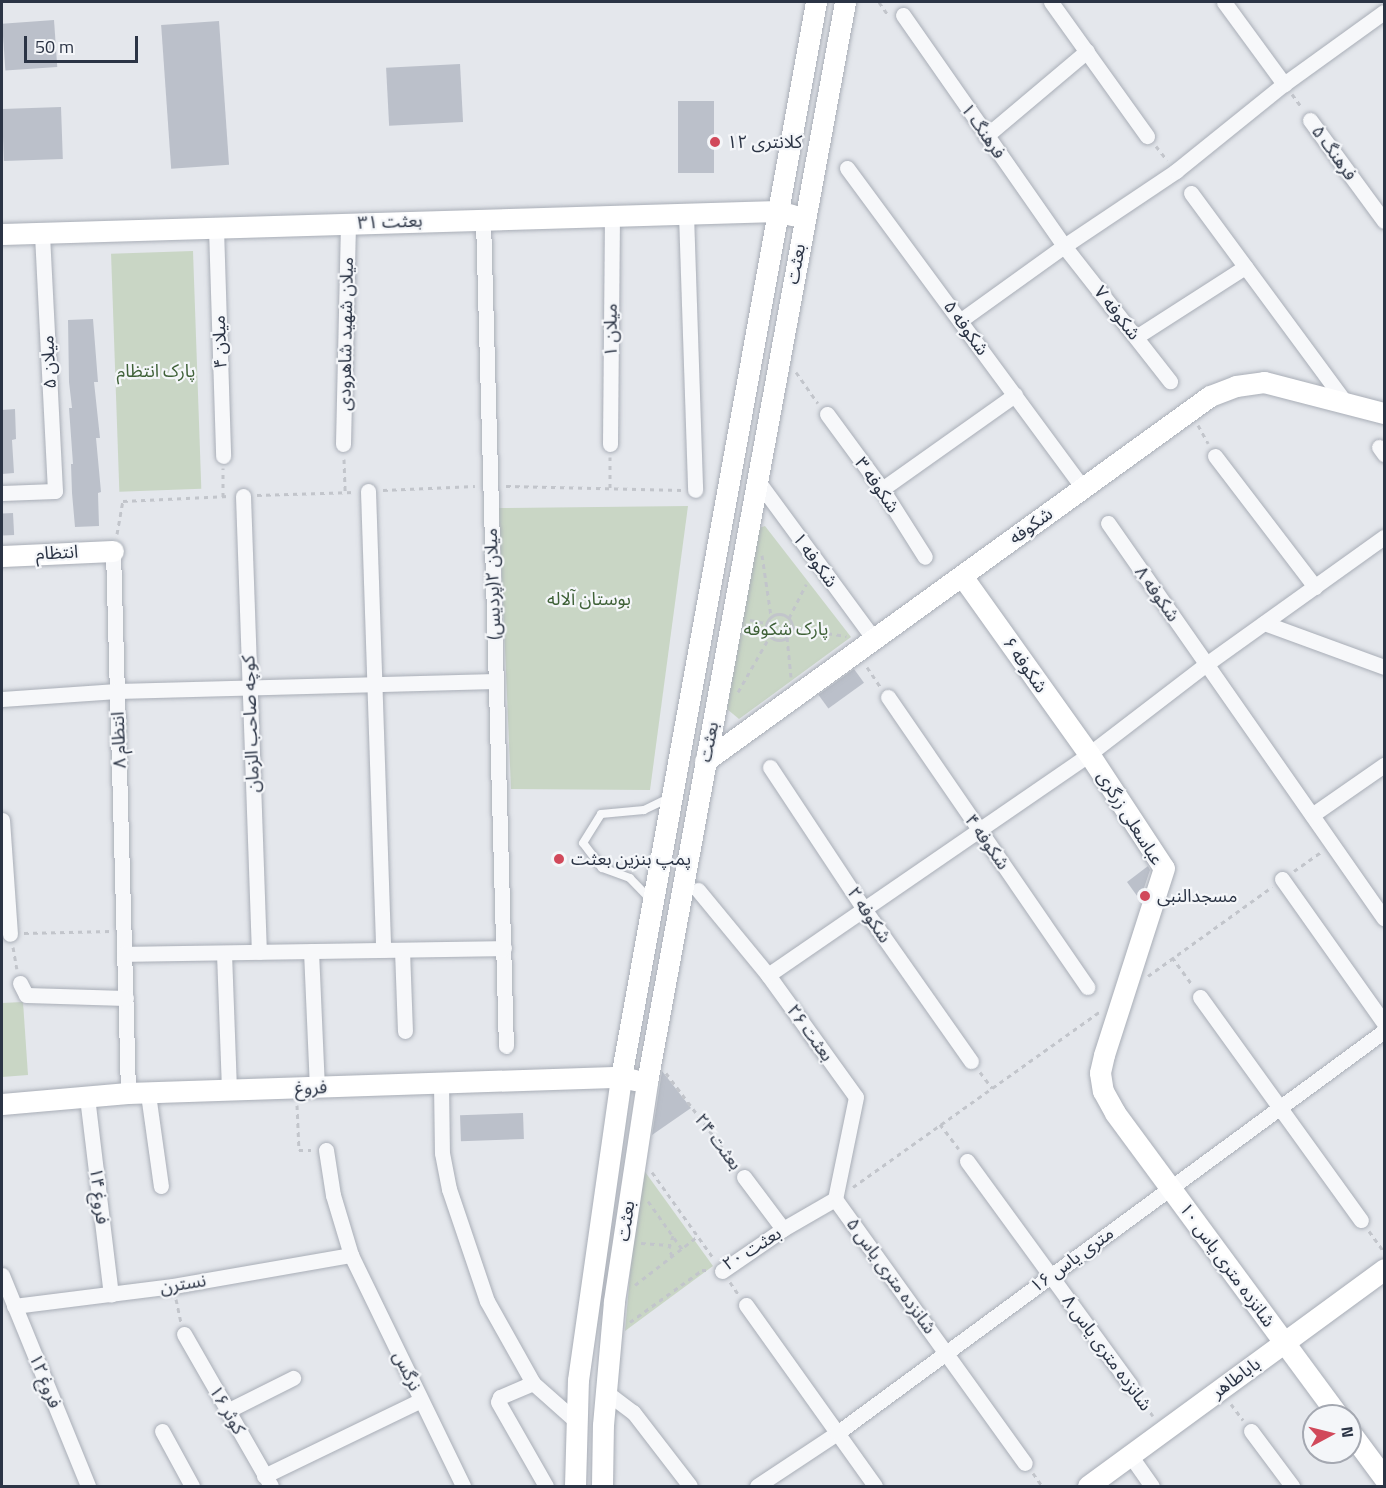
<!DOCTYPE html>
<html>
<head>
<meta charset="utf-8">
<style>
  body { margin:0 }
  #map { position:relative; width:1386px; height:1488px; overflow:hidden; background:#e4e7ec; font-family:"Titillium Web","Noto Sans Arabic",sans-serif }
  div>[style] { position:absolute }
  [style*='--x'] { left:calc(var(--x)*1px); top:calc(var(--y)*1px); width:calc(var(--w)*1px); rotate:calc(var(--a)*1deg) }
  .green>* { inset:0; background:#c9d6c5; transform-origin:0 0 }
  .building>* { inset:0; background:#bbc0ca; transform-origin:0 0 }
  .path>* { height:3px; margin-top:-1.5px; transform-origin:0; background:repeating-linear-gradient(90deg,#c2c5cb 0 4.5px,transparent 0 9px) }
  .path>.ring { margin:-1.5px; padding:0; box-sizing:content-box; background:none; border:3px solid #c2c5cb; border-radius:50% }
  .roads { filter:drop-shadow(0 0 2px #a9aeb7) drop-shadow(0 0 2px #a9aeb7) }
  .lane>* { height:8px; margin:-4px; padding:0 4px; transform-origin:4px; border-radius:4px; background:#f7f8fa }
  .street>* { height:15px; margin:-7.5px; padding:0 7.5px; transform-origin:7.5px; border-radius:7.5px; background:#f7f8fa }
  .secondary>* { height:21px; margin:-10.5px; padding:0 10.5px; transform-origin:10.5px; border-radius:10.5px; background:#fff }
  .dots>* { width:16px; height:16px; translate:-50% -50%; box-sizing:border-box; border:3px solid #f4f6f9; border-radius:50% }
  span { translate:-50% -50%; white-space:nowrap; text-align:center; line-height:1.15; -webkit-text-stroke:4.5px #f4f6f9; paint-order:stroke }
  .street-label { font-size:18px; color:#2b3445 }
  .poi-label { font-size:18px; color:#2b3445 }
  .left { translate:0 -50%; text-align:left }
  .park-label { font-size:18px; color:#3f6138 }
  .frame { position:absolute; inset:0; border:3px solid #2b3445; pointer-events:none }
  .north { position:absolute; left:1302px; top:1404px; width:60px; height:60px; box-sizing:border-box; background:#f4f6f9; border:2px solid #a4a8b1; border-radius:50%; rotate:83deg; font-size:16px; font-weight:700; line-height:24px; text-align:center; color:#2b3445 }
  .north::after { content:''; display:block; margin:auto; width:21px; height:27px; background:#d1495b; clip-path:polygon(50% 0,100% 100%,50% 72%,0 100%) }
  .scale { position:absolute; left:24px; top:36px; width:114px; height:27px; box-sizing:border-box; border:3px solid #2b3445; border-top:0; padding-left:8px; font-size:18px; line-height:21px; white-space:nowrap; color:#2b3445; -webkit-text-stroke:4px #f4f6f9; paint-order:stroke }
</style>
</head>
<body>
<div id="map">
  <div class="green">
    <div style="left:193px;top:251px;width:238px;height:82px;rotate:88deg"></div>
    <div style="clip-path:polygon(688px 506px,650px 790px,511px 789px,499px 508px)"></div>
    <div style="clip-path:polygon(765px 526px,851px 637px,739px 719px,727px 709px,759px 528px)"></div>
    <div style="clip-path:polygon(23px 1002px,28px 1075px,2px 1077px,2px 1003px)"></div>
    <div style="clip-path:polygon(643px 1169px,713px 1266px,625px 1331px,639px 1174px)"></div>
  </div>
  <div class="building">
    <div style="left:54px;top:20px;width:47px;height:52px;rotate:86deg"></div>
    <div style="left:219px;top:21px;width:144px;height:58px;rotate:86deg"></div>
    <div style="left:460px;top:64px;width:58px;height:74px;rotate:87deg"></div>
    <div style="left:678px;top:101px;width:36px;height:72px"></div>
    <div style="left:61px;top:107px;width:52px;height:59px;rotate:88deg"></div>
    <div style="clip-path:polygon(93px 319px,98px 382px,94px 382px,100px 438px,96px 438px,101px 492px,98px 493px,99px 526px,75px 527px,72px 493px,71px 464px,73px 464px,69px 408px,72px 408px,69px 382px,68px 320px)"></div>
    <div style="clip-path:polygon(15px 409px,16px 439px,12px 440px,14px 473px,2px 474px,2px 410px)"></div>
    <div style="left:13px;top:513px;width:22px;height:11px;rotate:87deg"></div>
    <div style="left:854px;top:669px;width:17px;height:44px;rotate:54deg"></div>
    <div style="clip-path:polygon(1148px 866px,1150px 870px,1140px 900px,1127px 882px)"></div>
    <div style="clip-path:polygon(662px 1071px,691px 1108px,652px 1135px,660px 1084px)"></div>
    <div style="left:523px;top:1113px;width:26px;height:63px;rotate:88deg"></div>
  </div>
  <div class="path">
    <div style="--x:879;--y:2;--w:16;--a:55"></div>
    <div style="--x:1292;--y:94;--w:17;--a:54"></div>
    <div style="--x:1156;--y:146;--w:18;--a:52"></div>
    <div style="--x:796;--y:372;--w:38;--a:55"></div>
    <div style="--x:1198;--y:425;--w:21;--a:61"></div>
    <div style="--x:344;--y:459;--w:34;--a:88"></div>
    <div style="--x:506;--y:486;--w:176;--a:1.3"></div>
    <div style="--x:610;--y:488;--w:31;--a:-90"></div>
    <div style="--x:383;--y:490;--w:92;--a:-2.5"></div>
    <div style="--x:257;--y:495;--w:98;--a:-1.8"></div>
    <div style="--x:223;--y:497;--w:29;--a:-90"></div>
    <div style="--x:117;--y:534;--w:34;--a:-80"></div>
    <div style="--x:123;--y:501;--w:106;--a:-2.7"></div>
    <div style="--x:762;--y:555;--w:62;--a:81.6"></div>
    <div class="ring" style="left:766px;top:614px;width:23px;height:23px"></div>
    <div style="--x:789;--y:618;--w:38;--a:-63"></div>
    <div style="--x:750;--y:620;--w:16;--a:11"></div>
    <div style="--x:792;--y:628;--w:55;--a:8.4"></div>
    <div style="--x:787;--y:637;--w:40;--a:84.3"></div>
    <div style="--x:867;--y:667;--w:23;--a:56"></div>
    <div style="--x:738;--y:692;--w:64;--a:-60.3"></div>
    <div style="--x:1294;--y:871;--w:33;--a:-35"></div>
    <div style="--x:24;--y:933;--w:87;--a:-1.3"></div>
    <div style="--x:13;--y:947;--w:22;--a:80"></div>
    <div style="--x:1172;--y:957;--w:34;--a:54"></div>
    <div style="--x:1148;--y:976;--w:153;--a:-35.7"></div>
    <div style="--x:980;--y:1072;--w:20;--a:53"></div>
    <div style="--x:666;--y:1073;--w:116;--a:53"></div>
    <div style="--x:297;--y:1105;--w:45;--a:87.5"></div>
    <div style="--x:299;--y:1150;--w:12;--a:0"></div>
    <div style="--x:940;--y:1124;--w:31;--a:53"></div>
    <div style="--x:652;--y:1172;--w:107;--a:54.5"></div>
    <div style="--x:853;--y:1187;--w:302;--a:-35.4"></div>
    <div style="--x:648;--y:1201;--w:59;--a:54.7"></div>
    <div style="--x:1369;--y:1231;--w:26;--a:54"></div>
    <div style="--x:641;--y:1243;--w:28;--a:4"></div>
    <div style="--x:672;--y:1256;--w:9;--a:-111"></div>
    <div style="--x:669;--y:1248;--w:13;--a:-72"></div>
    <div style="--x:730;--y:1282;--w:14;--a:56"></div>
    <div style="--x:635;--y:1285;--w:80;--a:-37.9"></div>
    <div style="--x:176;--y:1299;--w:24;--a:78"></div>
    <div style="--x:630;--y:1322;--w:89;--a:-35.8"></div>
    <div style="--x:702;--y:1270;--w:6;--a:0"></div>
    <div style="--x:1140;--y:1398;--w:22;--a:54"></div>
    <div style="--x:1231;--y:1404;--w:20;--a:53"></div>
    <div style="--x:1033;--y:1473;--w:16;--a:55"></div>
  </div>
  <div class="roads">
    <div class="lane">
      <div style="--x:650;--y:899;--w:29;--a:-134"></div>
      <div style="--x:630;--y:878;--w:30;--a:-160"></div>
      <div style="--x:602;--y:868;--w:31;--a:-127"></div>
      <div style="--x:583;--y:843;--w:34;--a:-58"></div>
      <div style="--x:601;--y:814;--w:43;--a:-5.3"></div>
      <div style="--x:644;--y:810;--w:25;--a:-26"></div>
    </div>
    <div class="street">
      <div style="--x:1051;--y:2;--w:165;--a:54.4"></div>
      <div style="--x:1224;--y:2;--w:102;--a:53.8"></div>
      <div style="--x:903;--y:15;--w:282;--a:55.1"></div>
      <div style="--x:1064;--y:246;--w:172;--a:51.9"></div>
      <div style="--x:1310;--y:120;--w:125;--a:53.8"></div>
      <div style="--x:986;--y:136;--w:132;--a:-40.1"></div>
      <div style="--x:847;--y:168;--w:398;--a:53.6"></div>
      <div style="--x:1191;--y:193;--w:261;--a:53.6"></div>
      <div style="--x:686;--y:214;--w:276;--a:88.1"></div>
      <div style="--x:483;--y:220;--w:826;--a:88.41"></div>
      <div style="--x:216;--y:228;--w:228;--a:88.2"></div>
      <div style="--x:961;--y:320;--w:127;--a:-35.7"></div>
      <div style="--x:1064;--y:246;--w:135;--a:-33.8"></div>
      <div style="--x:1176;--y:171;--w:139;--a:-38.9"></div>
      <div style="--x:1284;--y:84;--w:123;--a:-35.8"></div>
      <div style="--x:1136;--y:337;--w:130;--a:-32.7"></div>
      <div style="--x:827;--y:414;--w:93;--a:53.7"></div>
      <div style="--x:882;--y:489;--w:80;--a:57.7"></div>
      <div style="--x:343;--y:444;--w:220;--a:-88.7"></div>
      <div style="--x:610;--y:444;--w:228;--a:-89.5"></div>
      <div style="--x:1379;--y:447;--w:9;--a:54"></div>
      <div style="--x:1215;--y:456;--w:165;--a:52.6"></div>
      <div style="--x:757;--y:480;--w:197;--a:53.7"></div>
      <div style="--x:882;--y:489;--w:163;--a:-35.3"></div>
      <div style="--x:368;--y:491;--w:459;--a:88.1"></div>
      <div style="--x:2;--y:493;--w:53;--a:-2.2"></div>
      <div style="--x:55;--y:491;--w:258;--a:-92.9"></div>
      <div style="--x:243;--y:496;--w:456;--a:88"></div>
      <div style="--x:1108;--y:523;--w:482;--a:55.1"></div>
      <div style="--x:113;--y:551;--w:542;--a:88.41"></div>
      <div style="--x:1264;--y:623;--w:128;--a:20.1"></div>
      <div style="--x:888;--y:697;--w:352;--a:55.5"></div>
      <div style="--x:2;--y:699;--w:115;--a:-4"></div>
      <div style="--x:117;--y:691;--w:379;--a:-1.5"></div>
      <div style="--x:770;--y:767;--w:170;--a:56.5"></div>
      <div style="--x:864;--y:909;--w:186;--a:54.9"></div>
      <div style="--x:1312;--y:815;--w:88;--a:-34.8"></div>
      <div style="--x:2;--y:820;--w:114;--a:86"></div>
      <div style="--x:1282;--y:879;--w:176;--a:54.7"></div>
      <div style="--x:698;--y:890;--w:110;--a:50.5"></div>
      <div style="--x:768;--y:975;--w:150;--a:54.2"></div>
      <div style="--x:856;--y:1097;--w:104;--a:101.6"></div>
      <div style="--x:402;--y:950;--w:81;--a:87.9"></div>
      <div style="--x:311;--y:951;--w:137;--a:87.5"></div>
      <div style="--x:224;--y:953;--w:138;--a:87.9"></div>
      <div style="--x:124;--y:954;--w:380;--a:-0.9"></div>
      <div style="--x:768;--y:975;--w:390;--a:-34.5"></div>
      <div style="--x:1089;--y:754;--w:146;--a:-37.5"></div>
      <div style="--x:1205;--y:665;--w:220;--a:-35.6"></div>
      <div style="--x:20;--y:983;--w:13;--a:63"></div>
      <div style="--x:26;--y:995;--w:100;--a:1.7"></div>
      <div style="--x:1200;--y:997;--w:275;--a:54.2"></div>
      <div style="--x:441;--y:1083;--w:70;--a:89.2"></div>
      <div style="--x:442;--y:1153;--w:37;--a:79"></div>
      <div style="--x:449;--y:1189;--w:118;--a:71.3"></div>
      <div style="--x:487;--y:1301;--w:94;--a:60.7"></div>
      <div style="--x:533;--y:1383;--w:59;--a:41.6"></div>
      <div style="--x:148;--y:1094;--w:93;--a:82"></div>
      <div style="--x:87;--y:1097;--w:199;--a:83.1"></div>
      <div style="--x:326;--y:1150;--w:46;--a:81.2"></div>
      <div style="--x:333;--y:1195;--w:63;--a:73.3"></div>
      <div style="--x:351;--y:1255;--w:257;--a:64.1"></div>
      <div style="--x:967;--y:1161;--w:278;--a:53.9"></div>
      <div style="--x:744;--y:1177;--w:65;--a:53.1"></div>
      <div style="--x:835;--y:1199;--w:325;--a:54.3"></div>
      <div style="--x:722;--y:1271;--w:74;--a:-34.5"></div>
      <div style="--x:783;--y:1229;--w:60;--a:-30"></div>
      <div style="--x:2;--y:1275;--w:228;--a:67.8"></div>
      <div style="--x:746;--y:1305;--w:222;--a:54.5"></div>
      <div style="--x:14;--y:1306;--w:160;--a:-7.2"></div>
      <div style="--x:173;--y:1286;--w:181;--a:-9.9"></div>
      <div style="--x:184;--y:1334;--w:175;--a:60.2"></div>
      <div style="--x:533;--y:1383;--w:36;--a:157"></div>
      <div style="--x:500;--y:1397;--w:5;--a:112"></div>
      <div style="--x:498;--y:1402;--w:97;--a:60.3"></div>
      <div style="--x:606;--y:1392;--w:34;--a:37"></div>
      <div style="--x:633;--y:1412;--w:93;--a:52.4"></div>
      <div style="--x:227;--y:1411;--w:74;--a:-26.6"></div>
      <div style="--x:162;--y:1431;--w:63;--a:61.4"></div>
      <div style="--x:1251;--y:1431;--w:69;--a:53.3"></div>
      <div style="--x:1130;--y:1455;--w:38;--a:55"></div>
      <div style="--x:264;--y:1476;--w:174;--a:-25.8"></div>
      <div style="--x:757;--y:1486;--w:96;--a:-33.5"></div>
      <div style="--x:837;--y:1433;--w:679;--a:-36.31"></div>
    </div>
    <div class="secondary">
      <div style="--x:2;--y:234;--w:776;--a:-1.7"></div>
      <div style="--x:778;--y:211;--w:15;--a:16"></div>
      <div style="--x:2;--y:556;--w:111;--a:-2.6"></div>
      <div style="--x:962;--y:576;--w:219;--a:54.5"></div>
      <div style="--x:1089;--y:754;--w:136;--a:56.7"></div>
      <div style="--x:1164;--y:868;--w:196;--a:107.8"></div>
      <div style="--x:1104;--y:1055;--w:18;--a:103"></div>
      <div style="--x:1100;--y:1073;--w:18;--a:81"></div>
      <div style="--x:1103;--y:1091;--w:25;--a:61"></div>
      <div style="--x:1115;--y:1113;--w:376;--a:53.6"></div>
      <div style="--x:705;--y:761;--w:623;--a:-35.86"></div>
      <div style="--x:1210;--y:396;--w:28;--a:-21"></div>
      <div style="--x:1236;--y:386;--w:28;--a:-8"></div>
      <div style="--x:1264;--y:382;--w:124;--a:14.5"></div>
      <div style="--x:2;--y:1104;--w:126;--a:-5"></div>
      <div style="--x:128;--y:1093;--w:493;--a:-1.9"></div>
      <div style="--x:621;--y:1077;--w:14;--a:12"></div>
      <div style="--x:1350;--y:1432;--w:57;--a:53.5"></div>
      <div style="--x:575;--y:1486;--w:106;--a:-88.4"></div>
      <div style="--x:578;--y:1380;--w:306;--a:-81.9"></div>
      <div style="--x:621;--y:1077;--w:1093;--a:-79.72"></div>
      <div style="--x:602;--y:1486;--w:61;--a:-89.1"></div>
      <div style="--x:603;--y:1425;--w:124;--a:-84.9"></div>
      <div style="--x:614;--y:1301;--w:221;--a:-81.4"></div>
      <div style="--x:647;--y:1082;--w:1098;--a:-79.61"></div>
      <div style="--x:1088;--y:1486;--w:367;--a:-36.2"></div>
    </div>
  </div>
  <div class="dots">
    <div style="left:715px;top:142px;background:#d1495b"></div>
    <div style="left:559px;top:859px;background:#d1495b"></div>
    <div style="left:1145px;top:896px;background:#d1495b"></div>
  </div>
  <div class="street-label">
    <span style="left:983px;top:131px;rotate:55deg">فرهنگ ۱</span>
    <span style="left:1334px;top:153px;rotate:54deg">فرهنگ ۵</span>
    <span style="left:390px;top:222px;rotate:-2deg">بعثت ۳۱</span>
    <span style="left:796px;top:264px;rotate:-80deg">بعثت</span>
    <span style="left:1117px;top:313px;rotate:52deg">شکوفه ۷</span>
    <span style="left:966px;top:328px;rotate:54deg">شکوفه ۵</span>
    <span style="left:611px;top:330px;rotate:-90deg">میلان ۱</span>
    <span style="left:346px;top:334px;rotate:-89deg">میلان شهید شاهرودی</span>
    <span style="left:220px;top:342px;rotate:-92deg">میلان ۴</span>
    <span style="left:49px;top:362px;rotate:-93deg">میلان ۵</span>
    <span style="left:877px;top:485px;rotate:55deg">شکوفه ۳</span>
    <span style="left:1031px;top:526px;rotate:-36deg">شکوفه</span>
    <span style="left:57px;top:553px;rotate:-3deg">انتظام</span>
    <span style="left:815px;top:560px;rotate:54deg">شکوفه ۱</span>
    <span style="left:493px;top:584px;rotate:-92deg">میلان ۲(پردیس)</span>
    <span style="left:1157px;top:594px;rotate:55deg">شکوفه ۸</span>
    <span style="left:1025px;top:665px;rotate:55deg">شکوفه ۶</span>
    <span style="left:251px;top:724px;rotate:-92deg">کوچه صاحب الزمان</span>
    <span style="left:119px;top:740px;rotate:-92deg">انتظام ۸</span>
    <span style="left:709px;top:742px;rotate:-79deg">بعثت</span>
    <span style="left:1130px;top:818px;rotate:58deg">عباسعلی زرگری</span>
    <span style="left:987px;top:842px;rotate:55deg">شکوفه ۴</span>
    <span style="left:869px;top:915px;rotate:56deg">شکوفه ۲</span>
    <span style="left:810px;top:1033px;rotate:54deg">بعثت ۲۶</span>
    <span style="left:311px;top:1088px;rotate:-2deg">فروغ</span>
    <span style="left:718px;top:1142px;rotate:53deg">بعثت ۲۴</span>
    <span style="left:99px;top:1196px;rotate:83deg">فروغ ۱۴</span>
    <span style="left:626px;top:1221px;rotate:-82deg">بعثت</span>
    <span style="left:752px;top:1249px;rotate:-32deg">بعثت ۲۰</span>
    <span style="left:1072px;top:1260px;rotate:-36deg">۱۶ متری یاس</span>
    <span style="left:1227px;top:1265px;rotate:54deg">شانزده متری یاس ۱۰</span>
    <span style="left:891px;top:1276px;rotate:54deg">شانزده متری یاس ۵</span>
    <span style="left:183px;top:1284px;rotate:-9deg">نسترن</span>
    <span style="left:1107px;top:1353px;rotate:54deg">شانزده متری یاس ۸</span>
    <span style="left:407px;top:1371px;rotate:64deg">نرگس</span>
    <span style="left:1236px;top:1378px;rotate:-36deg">باباطاهر</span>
    <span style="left:45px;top:1381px;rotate:68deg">فروغ ۱۲</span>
    <span style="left:227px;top:1410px;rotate:60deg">کوثر ۱۶</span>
  </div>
  <div class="poi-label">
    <span class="left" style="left:727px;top:142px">کلانتری ۱۲</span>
    <span class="left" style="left:571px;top:859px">پمپ بنزین بعثت</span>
    <span class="left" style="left:1157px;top:896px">مسجدالنبی</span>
  </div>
  <div class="park-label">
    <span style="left:156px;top:371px">پارک انتظام</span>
    <span style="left:589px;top:599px">بوستان آلاله</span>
    <span style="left:786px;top:629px">پارک شکوفه</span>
  </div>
  <div class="frame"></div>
  <div class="north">N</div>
  <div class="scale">50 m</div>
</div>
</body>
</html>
